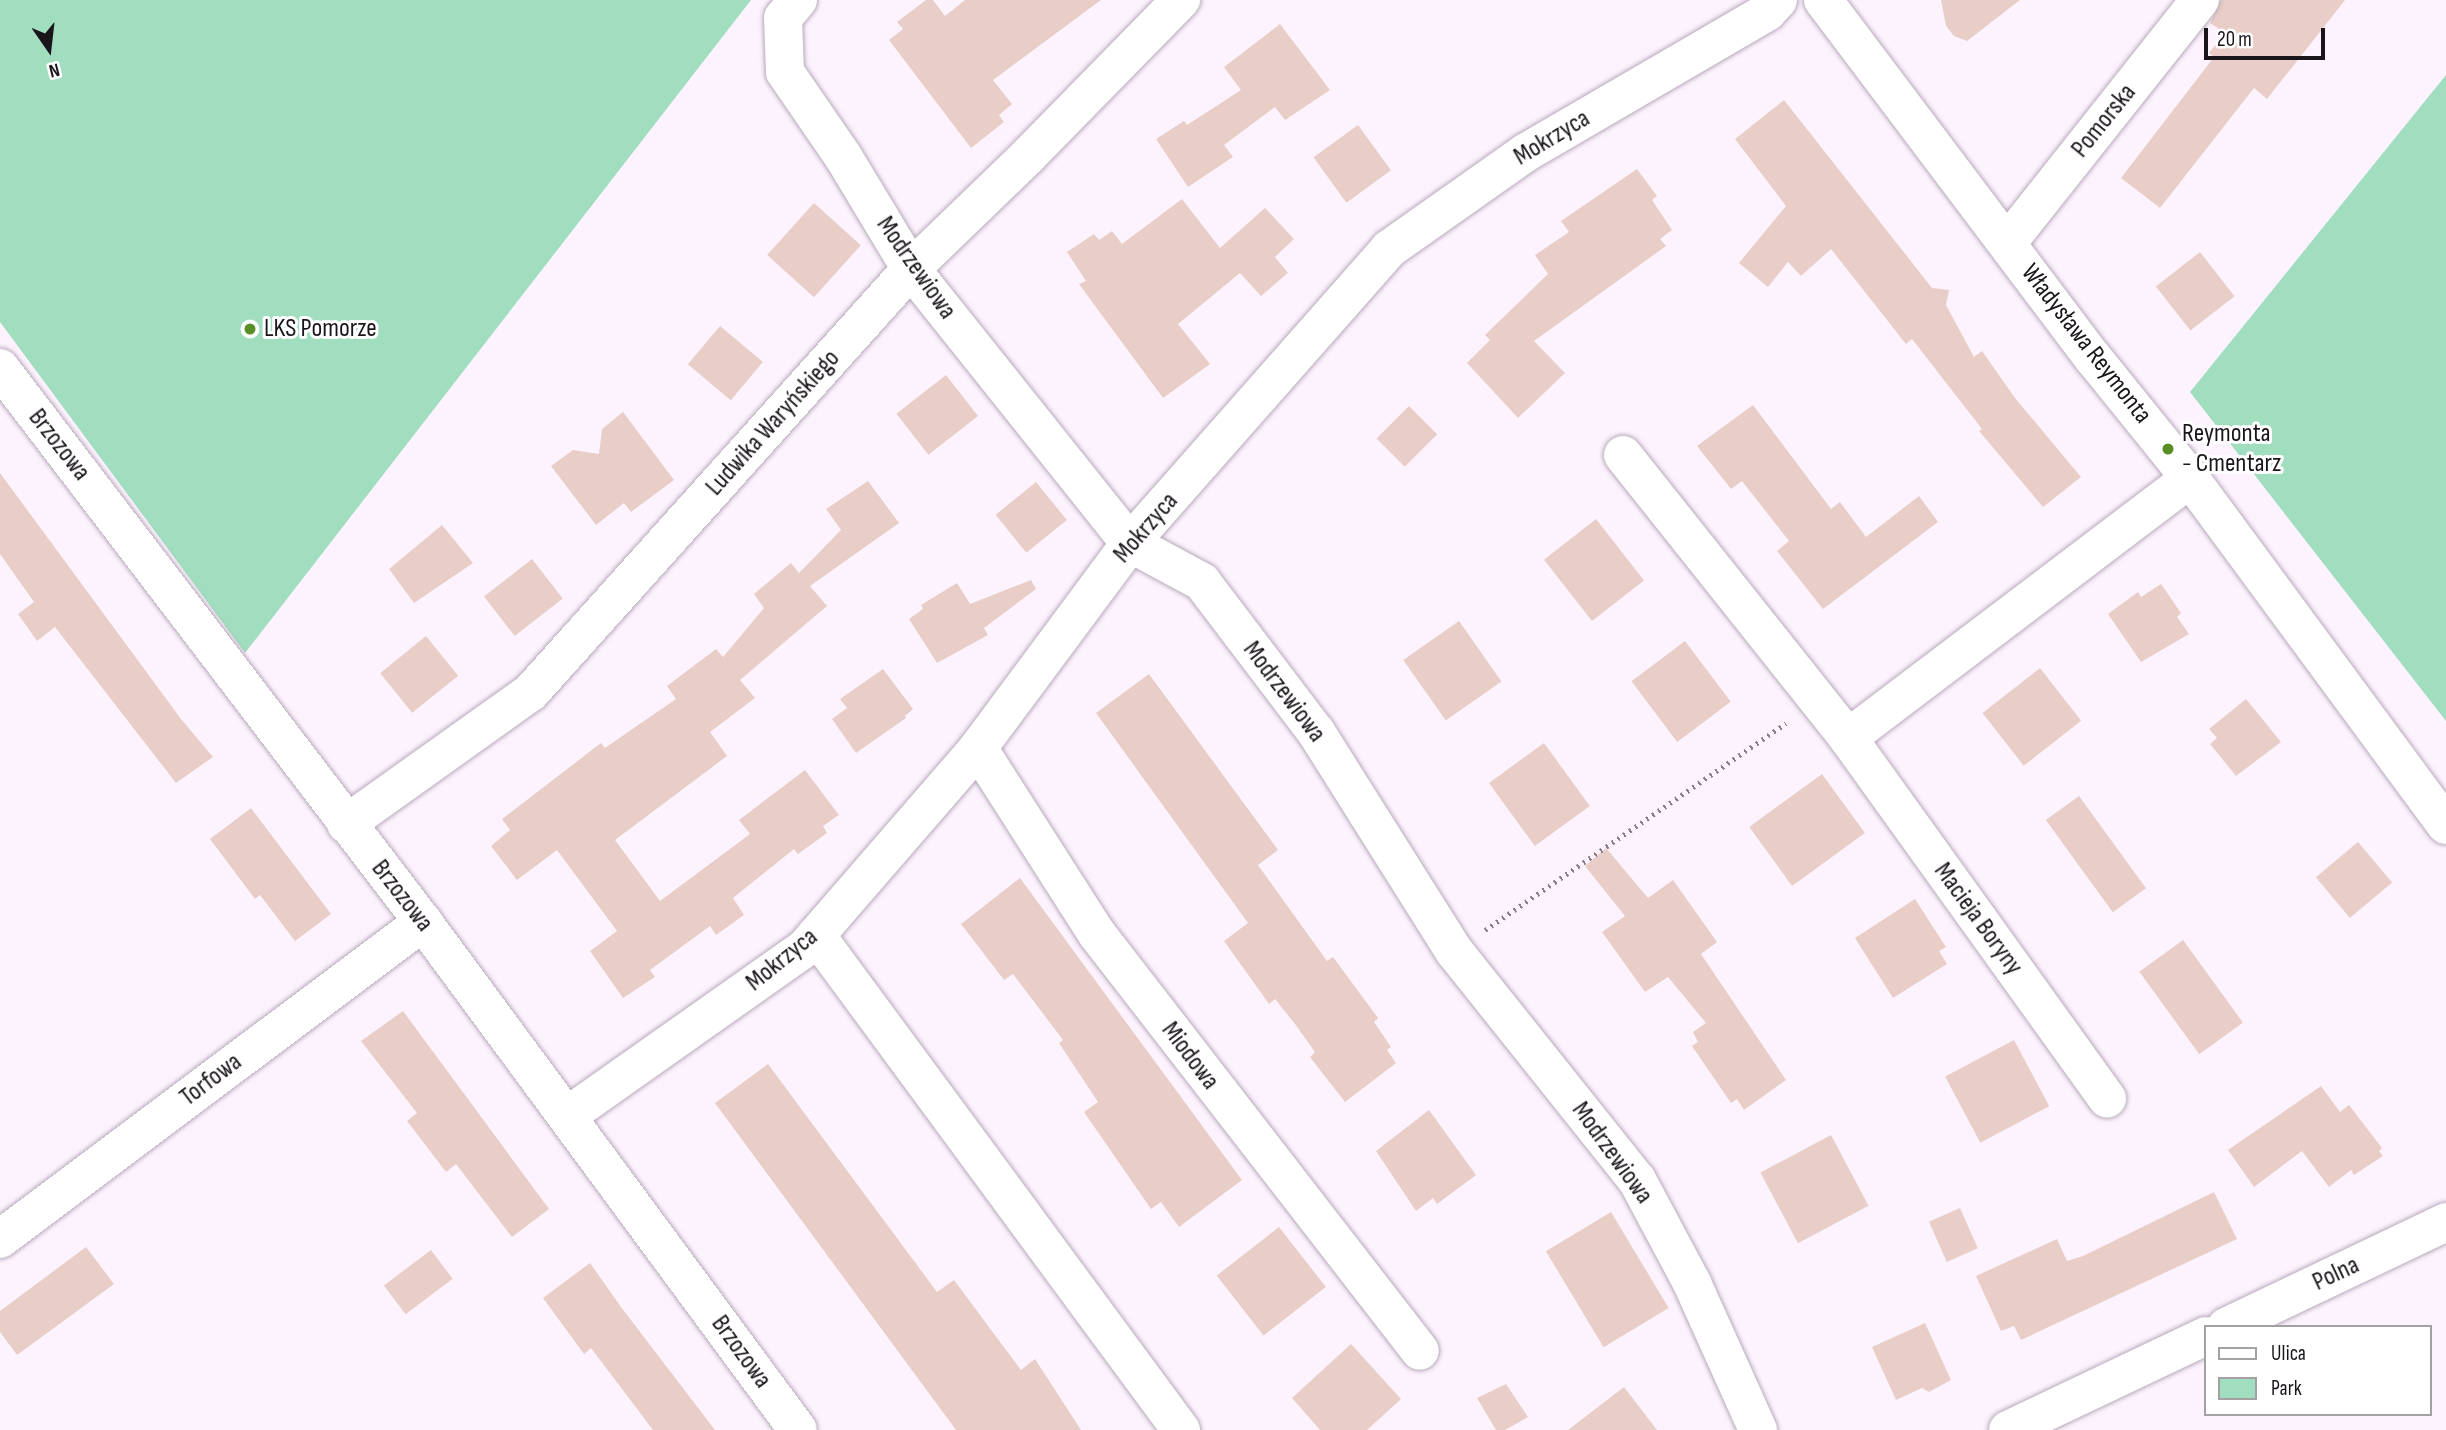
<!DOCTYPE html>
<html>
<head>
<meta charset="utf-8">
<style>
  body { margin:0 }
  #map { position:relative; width:2446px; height:1430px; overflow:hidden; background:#fdf3fe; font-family:"Sofia Sans Condensed",sans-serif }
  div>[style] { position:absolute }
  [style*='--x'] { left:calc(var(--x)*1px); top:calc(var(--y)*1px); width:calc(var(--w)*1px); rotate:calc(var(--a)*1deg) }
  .green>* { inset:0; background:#a1ddbf }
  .building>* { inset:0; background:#e8cec7; transform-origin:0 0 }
  .path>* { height:4.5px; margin-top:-2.25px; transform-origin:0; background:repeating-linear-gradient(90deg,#867f87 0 2px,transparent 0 7px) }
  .roads { filter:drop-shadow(0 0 2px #b8a9bb) drop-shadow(0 0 2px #b8a9bb) }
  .minor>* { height:38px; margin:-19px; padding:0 19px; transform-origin:19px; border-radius:19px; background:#fff }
  .dots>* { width:19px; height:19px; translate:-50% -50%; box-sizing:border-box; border:4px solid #fff; border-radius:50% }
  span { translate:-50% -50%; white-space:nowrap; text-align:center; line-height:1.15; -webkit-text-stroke:6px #fff; paint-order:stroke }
  .street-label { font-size:26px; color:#1a151b }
  .poi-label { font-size:26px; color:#1a151b }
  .left { translate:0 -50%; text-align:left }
  .legend { position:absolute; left:2204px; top:1325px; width:228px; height:91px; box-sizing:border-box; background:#fff; border:2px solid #a3a1a4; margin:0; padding:9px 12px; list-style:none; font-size:21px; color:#1a151b }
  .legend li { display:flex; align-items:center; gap:14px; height:35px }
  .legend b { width:35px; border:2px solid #a3a1a4 }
  .north { position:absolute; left:14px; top:14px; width:70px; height:70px; -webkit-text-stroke:5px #fff; paint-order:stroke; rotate:166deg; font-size:19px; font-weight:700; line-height:28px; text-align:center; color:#1a151b }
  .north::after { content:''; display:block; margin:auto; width:24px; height:32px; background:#1a151b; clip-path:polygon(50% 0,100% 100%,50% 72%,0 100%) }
  .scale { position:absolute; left:2204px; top:28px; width:121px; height:32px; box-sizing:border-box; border:4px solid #1a151b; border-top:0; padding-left:9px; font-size:21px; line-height:24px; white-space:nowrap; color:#1a151b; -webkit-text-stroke:5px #fff; paint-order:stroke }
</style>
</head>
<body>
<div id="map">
  <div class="green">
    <div style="clip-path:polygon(0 0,751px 0,245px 653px,0 322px)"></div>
    <div style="clip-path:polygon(2446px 75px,2446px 721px,2190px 392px)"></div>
  </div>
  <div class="building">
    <div style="clip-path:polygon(926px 0,933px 0,945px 16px,965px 0,1101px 0,993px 80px,1012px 104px,999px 115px,1004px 122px,971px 148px,889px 40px,903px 29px,897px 22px)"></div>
    <div style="clip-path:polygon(1941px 0,2020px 0,1967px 41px,1954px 36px,1946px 26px)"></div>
    <div style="clip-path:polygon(2221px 0,2345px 0,2267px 99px,2254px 88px,2160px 208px,2121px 178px,2214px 57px,2209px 53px,2225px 33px,2210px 23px)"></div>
    <div style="clip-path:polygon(1280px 24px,1330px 90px,1285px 120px,1275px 107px,1224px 145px,1233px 157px,1188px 187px,1156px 139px,1184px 121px,1187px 125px,1241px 90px,1224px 67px)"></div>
    <div style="clip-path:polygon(1784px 100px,1932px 288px,1949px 290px,1946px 305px,1974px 357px,1982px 351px,2015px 398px,2081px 477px,2043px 507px,1979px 431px,1982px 429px,1912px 339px,1906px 344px,1831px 249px,1801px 276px,1788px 262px,1768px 287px,1739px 263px,1786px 206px,1735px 139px)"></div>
    <div style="left:1358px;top:125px;width:56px;height:55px;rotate:54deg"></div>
    <div style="clip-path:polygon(1637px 169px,1657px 196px,1652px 200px,1672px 230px,1660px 239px,1666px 246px,1534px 341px,1565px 373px,1518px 418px,1467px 363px,1490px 340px,1485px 335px,1548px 274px,1535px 255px,1569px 232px,1561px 221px)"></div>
    <div style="clip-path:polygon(1182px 199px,1220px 248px,1265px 208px,1294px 239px,1275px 257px,1288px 273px,1261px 296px,1240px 273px,1178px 324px,1210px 364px,1163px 398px,1079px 284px,1086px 281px,1067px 252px,1094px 234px,1099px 240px,1112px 231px,1122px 244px)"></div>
    <div style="left:814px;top:203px;width:63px;height:70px;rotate:42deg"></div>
    <div style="left:2200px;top:252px;width:56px;height:56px;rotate:52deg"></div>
    <div style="left:720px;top:326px;width:56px;height:50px;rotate:40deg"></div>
    <div style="left:946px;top:375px;width:52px;height:63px;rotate:52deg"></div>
    <div style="clip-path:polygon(1753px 405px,1831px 509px,1840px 502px,1866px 537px,1919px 496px,1938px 522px,1823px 609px,1777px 551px,1789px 541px,1742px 481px,1731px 489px,1697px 446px)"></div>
    <div style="left:1409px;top:406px;width:40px;height:46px;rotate:45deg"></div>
    <div style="clip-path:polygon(623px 412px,674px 480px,631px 512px,624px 503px,596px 525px,551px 466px,573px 450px,599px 454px,602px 429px)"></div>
    <div style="clip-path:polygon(0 473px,181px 719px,213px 757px,176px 783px,55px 627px,37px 641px,18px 614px,34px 602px,0 554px)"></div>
    <div style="clip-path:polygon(868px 481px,899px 523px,810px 586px,827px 606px,740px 680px,755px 698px,710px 732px,727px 756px,615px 840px,660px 901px,750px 834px,739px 820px,805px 770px,839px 815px,823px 826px,827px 833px,798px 854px,794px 849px,733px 898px,744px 915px,716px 935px,710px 926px,650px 970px,655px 977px,623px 998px,590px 951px,617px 931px,557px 850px,517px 880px,491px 846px,510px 830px,502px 819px,601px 743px,605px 748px,676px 699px,667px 686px,716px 649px,723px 657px,764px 608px,754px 594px,791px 563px,799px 573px,841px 530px,826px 509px)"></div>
    <div style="left:1036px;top:482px;width:49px;height:52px;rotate:51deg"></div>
    <div style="left:1596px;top:519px;width:78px;height:66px;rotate:52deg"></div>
    <div style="clip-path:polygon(442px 525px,473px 563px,414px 603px,389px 569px)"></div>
    <div style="left:532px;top:559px;width:50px;height:61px;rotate:52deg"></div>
    <div style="clip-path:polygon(1031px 580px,1036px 589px,984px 628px,988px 635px,937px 663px,909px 619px,923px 609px,921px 605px,957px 583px,970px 604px)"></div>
    <div style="clip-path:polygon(2161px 584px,2181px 613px,2177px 617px,2189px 634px,2141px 662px,2108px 614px,2138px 592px,2141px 597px)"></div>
    <div style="left:1459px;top:621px;width:74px;height:68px;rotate:55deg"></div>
    <div style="left:426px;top:636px;width:51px;height:59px;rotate:51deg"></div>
    <div style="left:1685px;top:641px;width:76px;height:67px;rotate:53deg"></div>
    <div style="left:2040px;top:668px;width:67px;height:73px;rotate:52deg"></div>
    <div style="clip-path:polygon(883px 669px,913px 709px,905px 716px,906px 718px,856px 753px,832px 719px,847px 708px,840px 699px)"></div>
    <div style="clip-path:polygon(1149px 674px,1278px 850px,1258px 865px,1327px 961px,1333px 957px,1378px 1018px,1374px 1022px,1391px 1047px,1387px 1050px,1396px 1063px,1345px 1102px,1310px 1057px,1315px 1052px,1295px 1024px,1275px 999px,1269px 1004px,1224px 941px,1248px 923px,1096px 713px)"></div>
    <div style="clip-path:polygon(2246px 699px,2281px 742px,2236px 776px,2210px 744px,2217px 738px,2209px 729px)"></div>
    <div style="left:1544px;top:743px;width:78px;height:68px;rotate:54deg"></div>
    <div style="left:1822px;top:774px;width:73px;height:90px;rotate:54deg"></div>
    <div style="left:2079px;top:796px;width:114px;height:41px;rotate:54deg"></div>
    <div style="clip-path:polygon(251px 808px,331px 914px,295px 941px,260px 895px,255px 899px,210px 839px)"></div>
    <div style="left:2358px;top:842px;width:53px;height:55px;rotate:50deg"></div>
    <div style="clip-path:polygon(1606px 848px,1648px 898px,1673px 880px,1717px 942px,1701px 954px,1786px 1080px,1744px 1110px,1737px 1099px,1731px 1103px,1692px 1046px,1698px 1042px,1693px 1032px,1706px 1023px,1668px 977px,1645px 992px,1602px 932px,1625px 916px,1585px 866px)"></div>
    <div style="clip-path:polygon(1020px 878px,1242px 1180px,1179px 1227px,1161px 1202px,1151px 1209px,1084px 1112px,1098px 1102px,1059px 1043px,1063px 1040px,1013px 974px,1004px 980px,961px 924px)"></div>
    <div style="clip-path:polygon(1915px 899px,1946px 947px,1939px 951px,1947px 964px,1893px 998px,1855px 938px)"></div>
    <div style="left:2183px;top:940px;width:102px;height:54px;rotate:54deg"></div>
    <div style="clip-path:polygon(403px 1011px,549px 1209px,512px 1237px,456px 1164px,446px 1172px,407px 1121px,417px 1113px,361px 1041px)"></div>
    <div style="left:2014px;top:1040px;width:75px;height:78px;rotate:62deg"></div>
    <div style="clip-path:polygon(768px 1064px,937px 1292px,954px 1280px,1021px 1370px,1035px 1359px,1081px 1430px,956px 1430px,715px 1103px)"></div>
    <div style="clip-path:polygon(2321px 1086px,2340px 1112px,2349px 1105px,2382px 1148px,2379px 1151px,2383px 1156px,2354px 1175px,2351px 1170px,2329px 1187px,2302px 1151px,2254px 1187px,2228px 1150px)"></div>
    <div style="clip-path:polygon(1429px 1110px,1476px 1175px,1437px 1204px,1433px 1198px,1416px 1211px,1376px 1151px)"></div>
    <div style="left:1831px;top:1135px;width:80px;height:80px;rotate:62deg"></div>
    <div style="clip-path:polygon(2214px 1192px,2237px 1239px,2021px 1340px,2014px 1326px,2001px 1331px,1976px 1276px,2057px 1239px,2067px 1261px,2083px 1256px)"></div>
    <div style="left:1960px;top:1208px;width:44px;height:34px;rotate:66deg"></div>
    <div style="left:1611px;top:1212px;width:112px;height:76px;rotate:59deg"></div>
    <div style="left:1279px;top:1227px;width:76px;height:79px;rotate:52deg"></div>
    <div style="clip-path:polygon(86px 1247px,114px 1284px,17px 1355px,0 1332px,0 1311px)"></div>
    <div style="left:431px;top:1250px;width:36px;height:59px;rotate:53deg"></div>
    <div style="clip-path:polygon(590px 1263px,621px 1307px,715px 1430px,653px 1430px,591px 1348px,584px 1354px,543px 1298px)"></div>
    <div style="clip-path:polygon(1925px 1323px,1951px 1380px,1929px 1392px,1922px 1388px,1896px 1400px,1872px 1347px)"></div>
    <div style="clip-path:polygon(1351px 1344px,1401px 1399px,1367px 1430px,1320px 1430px,1292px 1398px)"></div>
    <div style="clip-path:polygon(1506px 1384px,1528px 1417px,1505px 1430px,1496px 1430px,1477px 1398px)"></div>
    <div style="clip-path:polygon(1624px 1387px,1657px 1430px,1568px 1430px)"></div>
  </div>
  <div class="path">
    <div style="--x:1485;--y:930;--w:365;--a:-34.5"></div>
  </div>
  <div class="roads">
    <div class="minor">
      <div style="--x:798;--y:0;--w:23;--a:130"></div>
      <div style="--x:783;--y:18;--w:54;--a:87.9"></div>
      <div style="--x:785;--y:72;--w:104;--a:55.5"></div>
      <div style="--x:844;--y:158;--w:130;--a:58.9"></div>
      <div style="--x:911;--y:269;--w:351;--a:51.4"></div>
      <div style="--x:1130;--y:543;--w:82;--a:28.4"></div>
      <div style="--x:1202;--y:582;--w:188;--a:52.8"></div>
      <div style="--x:1316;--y:732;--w:259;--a:57.8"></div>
      <div style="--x:1454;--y:951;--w:293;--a:51.4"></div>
      <div style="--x:1637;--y:1180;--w:117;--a:61.9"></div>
      <div style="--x:1692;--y:1283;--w:161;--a:65.8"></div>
      <div style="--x:1823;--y:0;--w:450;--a:53"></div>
      <div style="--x:2094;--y:359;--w:153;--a:51.1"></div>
      <div style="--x:2190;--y:478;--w:431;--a:53.6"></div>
      <div style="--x:2008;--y:242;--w:309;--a:-51.6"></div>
      <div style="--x:0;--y:368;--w:697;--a:52.64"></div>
      <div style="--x:423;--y:922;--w:631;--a:53.57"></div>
      <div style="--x:1623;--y:455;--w:362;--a:51.5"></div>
      <div style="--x:1848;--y:738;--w:444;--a:54.3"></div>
      <div style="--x:1848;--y:738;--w:430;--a:-37.2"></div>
      <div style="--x:978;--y:748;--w:221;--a:57.4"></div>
      <div style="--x:1097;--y:934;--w:527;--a:52.24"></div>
      <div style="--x:346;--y:824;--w:227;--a:-35.5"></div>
      <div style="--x:531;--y:692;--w:569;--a:-48.07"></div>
      <div style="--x:911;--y:269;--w:163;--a:-44"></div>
      <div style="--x:1028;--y:156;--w:219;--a:-45.6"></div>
      <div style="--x:816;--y:935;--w:615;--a:53.6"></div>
      <div style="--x:567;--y:1116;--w:291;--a:-35.2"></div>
      <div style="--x:805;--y:948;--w:264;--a:-49.1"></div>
      <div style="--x:978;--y:748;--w:255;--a:-53.4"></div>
      <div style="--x:1130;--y:543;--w:392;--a:-48.6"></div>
      <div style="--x:1389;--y:249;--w:166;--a:-35.2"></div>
      <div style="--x:1525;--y:153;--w:280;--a:-30.2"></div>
      <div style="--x:1767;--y:12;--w:16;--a:-47"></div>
      <div style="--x:0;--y:1239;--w:529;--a:-36.85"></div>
      <div style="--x:2226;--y:1327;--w:244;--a:-25.5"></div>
      <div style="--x:2008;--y:1430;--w:219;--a:-25.4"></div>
    </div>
  </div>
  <div class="dots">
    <div style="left:250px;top:329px;background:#598d26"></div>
    <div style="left:2168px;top:449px;background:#598d26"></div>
  </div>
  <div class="street-label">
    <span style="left:2104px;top:121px;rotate:-51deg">Pomorska</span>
    <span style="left:1552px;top:138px;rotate:-31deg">Mokrzyca</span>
    <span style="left:916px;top:268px;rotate:55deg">Modrzewiowa</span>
    <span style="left:2086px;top:344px;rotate:52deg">Władysława Reymonta</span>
    <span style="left:773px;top:423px;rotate:-48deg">Ludwika Waryńskiego</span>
    <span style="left:59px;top:445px;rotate:52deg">Brzozowa</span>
    <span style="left:1146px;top:528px;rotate:-49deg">Mokrzyca</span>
    <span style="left:1284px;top:692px;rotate:53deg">Modrzewiowa</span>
    <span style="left:402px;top:896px;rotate:52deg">Brzozowa</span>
    <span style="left:1978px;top:919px;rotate:54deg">Macieja Boryny</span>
    <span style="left:782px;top:960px;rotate:-39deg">Mokrzyca</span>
    <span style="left:1190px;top:1056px;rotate:53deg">Miodowa</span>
    <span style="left:211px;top:1080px;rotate:-37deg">Torfowa</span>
    <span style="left:1612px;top:1153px;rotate:54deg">Modrzewiowa</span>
    <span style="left:2336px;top:1274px;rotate:-25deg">Polna</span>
    <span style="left:741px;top:1352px;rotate:54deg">Brzozowa</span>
  </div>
  <div class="poi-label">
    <span class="left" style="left:264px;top:329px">LKS Pomorze</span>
    <span class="left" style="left:2182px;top:449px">Reymonta<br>- Cmentarz</span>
  </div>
  <ul class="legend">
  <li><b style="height:9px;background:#fff"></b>Ulica</li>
  <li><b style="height:19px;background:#a1ddbf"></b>Park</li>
  </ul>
  <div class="north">N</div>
  <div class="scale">20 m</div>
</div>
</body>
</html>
